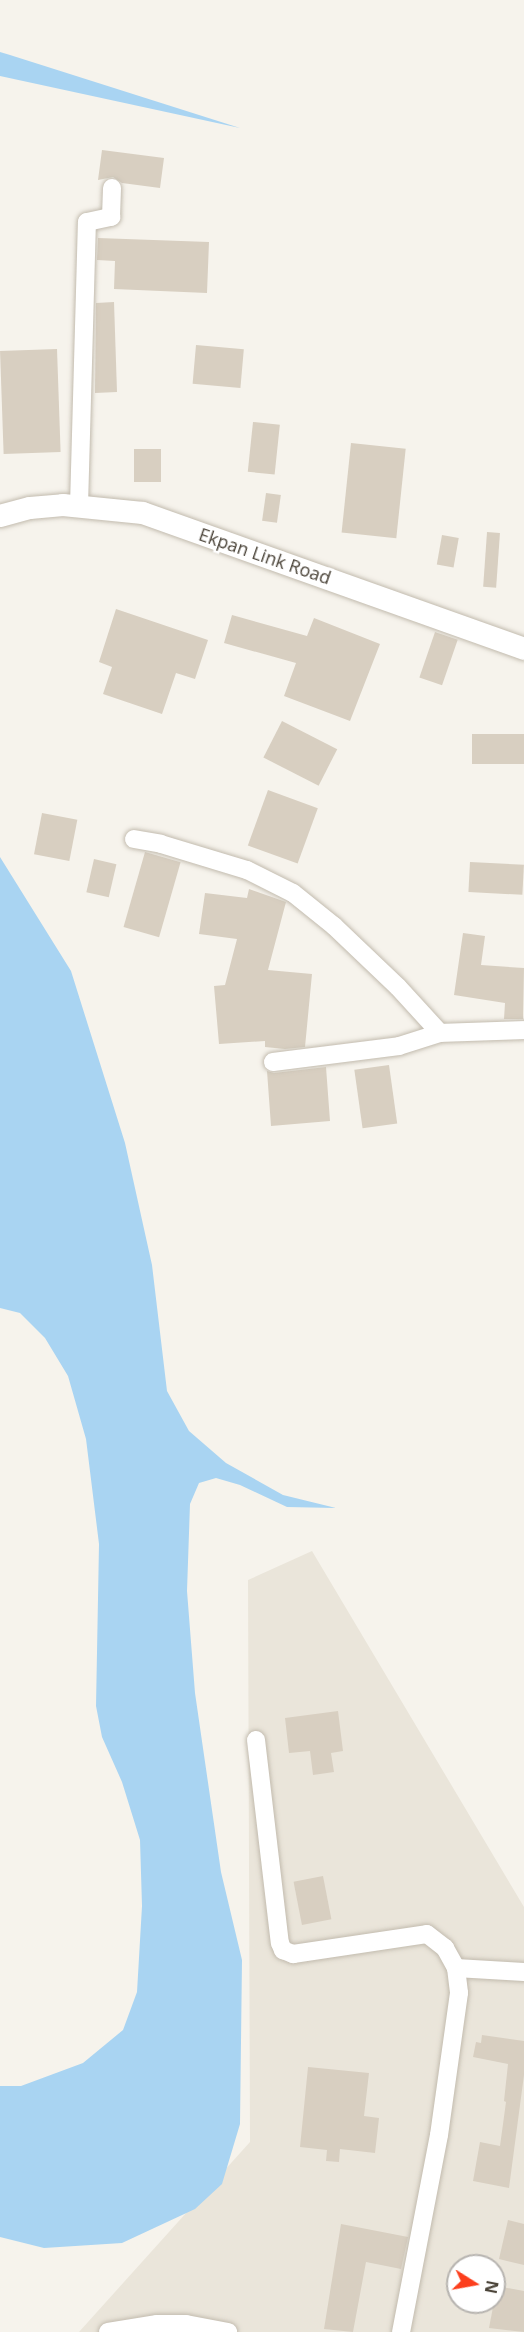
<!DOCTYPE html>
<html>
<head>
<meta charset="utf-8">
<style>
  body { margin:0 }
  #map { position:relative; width:524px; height:2332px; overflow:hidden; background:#f6f3ec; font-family:"Open Sans",sans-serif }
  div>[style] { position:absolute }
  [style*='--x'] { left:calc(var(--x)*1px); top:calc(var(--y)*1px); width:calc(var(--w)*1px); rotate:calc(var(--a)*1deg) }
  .residential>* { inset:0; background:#eae5da }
  .water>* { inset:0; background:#a9d4f2 }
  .building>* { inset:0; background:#d8cfc1; transform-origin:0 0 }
  .roads { filter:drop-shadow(0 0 2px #c2bbae) drop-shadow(0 0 2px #c2bbae) }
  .minor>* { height:18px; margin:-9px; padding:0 9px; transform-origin:9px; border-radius:9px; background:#fff }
  .tertiary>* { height:22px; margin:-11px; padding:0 11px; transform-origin:11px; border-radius:11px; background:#fff }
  span { translate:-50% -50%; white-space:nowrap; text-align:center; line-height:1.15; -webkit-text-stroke:5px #fff; paint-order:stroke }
  .street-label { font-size:18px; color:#4b4439 }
  .north { position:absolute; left:446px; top:2254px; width:60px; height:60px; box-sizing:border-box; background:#fff; border:2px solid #b7b4b0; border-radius:50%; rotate:101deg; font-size:16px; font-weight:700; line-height:24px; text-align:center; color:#4b4439 }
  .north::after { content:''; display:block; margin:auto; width:21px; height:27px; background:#fc3f1d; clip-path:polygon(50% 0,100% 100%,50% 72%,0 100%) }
</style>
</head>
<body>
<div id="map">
  <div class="residential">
    <div style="clip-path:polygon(evenodd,312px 1551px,524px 1907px,524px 2332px,79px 2332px,250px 2142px,248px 1580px,312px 1551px,458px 2266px,494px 2266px,494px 2302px,458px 2302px,458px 2266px)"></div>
  </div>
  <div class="water">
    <div style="clip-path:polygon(0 52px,10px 55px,240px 128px,0 76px)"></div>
    <div style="clip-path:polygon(0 857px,71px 971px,125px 1143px,152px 1265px,167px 1391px,189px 1431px,226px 1463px,283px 1495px,336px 1508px,287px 1507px,240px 1485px,216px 1478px,199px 1483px,190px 1504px,187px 1591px,195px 1693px,221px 1872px,242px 1960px,240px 2124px,222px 2184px,195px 2209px,122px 2243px,44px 2248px,0 2237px,0 2086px,21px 2086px,83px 2063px,123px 2030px,137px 1992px,142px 1906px,140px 1840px,122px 1782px,102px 1737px,96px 1706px,99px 1544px,86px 1439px,68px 1376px,45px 1338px,20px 1313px,0 1308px)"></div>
  </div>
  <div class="building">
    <div style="clip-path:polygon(102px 150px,164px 158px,160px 188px,122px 183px,113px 177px,98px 180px)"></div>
    <div style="clip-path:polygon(98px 238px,209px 242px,207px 293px,114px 289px,115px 261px,97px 260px)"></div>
    <div style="clip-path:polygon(114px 302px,117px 392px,95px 393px,96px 303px)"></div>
    <div style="left:196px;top:345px;width:48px;height:39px;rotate:5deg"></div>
    <div style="left:57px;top:349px;width:103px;height:57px;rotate:88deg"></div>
    <div style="left:253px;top:422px;width:27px;height:50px;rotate:6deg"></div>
    <div style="left:351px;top:443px;width:55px;height:90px;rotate:6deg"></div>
    <div style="left:134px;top:449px;width:27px;height:33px"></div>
    <div style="left:266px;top:493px;width:15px;height:28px;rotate:8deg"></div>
    <div style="left:487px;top:532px;width:13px;height:55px;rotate:4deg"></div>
    <div style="left:442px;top:535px;width:17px;height:30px;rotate:10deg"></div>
    <div style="clip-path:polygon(116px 609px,208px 640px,195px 679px,176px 673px,162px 714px,103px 694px,112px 667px,99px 662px)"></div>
    <div style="clip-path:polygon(232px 615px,307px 636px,314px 618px,380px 644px,350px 721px,284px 696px,296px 663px,224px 643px)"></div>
    <div style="left:435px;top:632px;width:24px;height:48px;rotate:19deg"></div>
    <div style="left:282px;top:721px;width:62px;height:41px;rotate:27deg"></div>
    <div style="left:472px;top:734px;width:52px;height:30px"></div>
    <div style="left:268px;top:790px;width:53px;height:59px;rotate:20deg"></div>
    <div style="left:42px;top:813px;width:36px;height:42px;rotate:11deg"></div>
    <div style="left:145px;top:852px;width:37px;height:78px;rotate:16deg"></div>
    <div style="left:94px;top:859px;width:23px;height:34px;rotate:13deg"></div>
    <div style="left:470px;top:862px;width:54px;height:30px;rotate:3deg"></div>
    <div style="clip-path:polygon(249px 889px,286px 902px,268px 970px,312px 974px,305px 1047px,285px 1049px,265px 1047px,265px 1041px,219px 1044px,214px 986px,225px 985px,237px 939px,199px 934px,205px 893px,247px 898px)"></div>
    <div style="clip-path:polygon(463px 933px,485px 936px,481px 965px,524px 968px,523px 1019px,504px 1019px,505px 1003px,454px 995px)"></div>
    <div style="left:389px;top:1065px;width:59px;height:35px;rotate:82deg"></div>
    <div style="clip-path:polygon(326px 1067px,330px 1121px,271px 1126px,267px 1071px,274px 1073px)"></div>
    <div style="clip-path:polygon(338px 1711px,343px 1751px,331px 1753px,334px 1772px,313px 1775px,310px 1751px,289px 1753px,285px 1718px)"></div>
    <div style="left:323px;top:1876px;width:44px;height:30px;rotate:79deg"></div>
    <div style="clip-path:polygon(482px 2035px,524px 2041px,524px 2075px,509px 2188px,473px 2181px,480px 2142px,500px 2146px,506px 2102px,504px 2101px,508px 2064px,473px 2057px,476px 2042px,481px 2043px)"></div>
    <div style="clip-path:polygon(308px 2067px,369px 2073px,364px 2116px,379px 2118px,375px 2153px,340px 2149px,339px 2162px,326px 2161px,327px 2150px,300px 2147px)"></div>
    <div style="clip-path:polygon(508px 2220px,524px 2224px,524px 2265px,499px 2259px)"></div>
    <div style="clip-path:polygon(341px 2224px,408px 2237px,401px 2269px,366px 2262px,353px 2332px,324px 2329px)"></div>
    <div style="clip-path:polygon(497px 2286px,524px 2291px,524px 2332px,489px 2328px)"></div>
  </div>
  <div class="roads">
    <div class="minor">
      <div style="--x:79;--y:506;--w:284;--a:-88.4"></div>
      <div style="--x:87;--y:222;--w:25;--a:-12"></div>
      <div style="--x:111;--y:217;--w:29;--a:-88"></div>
      <div style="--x:134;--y:839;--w:27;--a:10"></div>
      <div style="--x:161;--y:844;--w:90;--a:16.8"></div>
      <div style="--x:247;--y:870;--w:51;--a:26.6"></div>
      <div style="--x:293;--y:893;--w:53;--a:38.8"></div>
      <div style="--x:334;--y:926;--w:88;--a:43.6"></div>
      <div style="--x:398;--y:987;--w:62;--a:47.6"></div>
      <div style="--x:273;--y:1062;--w:127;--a:-7.2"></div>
      <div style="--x:399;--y:1046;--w:43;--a:-17.6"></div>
      <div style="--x:440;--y:1033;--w:84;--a:-2"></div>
      <div style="--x:256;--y:1740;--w:204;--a:83.3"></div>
      <div style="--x:280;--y:1943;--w:8;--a:67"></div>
      <div style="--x:283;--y:1950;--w:11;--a:22"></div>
      <div style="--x:293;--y:1954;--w:135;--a:-8.5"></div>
      <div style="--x:427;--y:1934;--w:23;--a:38"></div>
      <div style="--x:445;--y:1948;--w:23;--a:61"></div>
      <div style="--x:456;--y:1968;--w:25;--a:83"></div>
      <div style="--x:459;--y:1993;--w:143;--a:98"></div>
      <div style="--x:439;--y:2135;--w:201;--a:100.9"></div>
      <div style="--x:456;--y:1968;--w:68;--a:3.4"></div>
      <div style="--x:108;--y:2332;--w:50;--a:-9.3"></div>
      <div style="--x:157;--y:2324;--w:29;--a:0"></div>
      <div style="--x:186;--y:2324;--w:43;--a:10.8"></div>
    </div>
    <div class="tertiary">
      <div style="--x:0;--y:516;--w:31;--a:-15"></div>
      <div style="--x:30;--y:508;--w:33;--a:-5"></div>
      <div style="--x:63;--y:505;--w:80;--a:5.7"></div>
      <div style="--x:143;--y:513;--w:405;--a:19.6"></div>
    </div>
  </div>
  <div class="street-label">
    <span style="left:265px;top:556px;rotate:19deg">Ekpan Link Road</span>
  </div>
  <div class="north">N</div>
</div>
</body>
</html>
